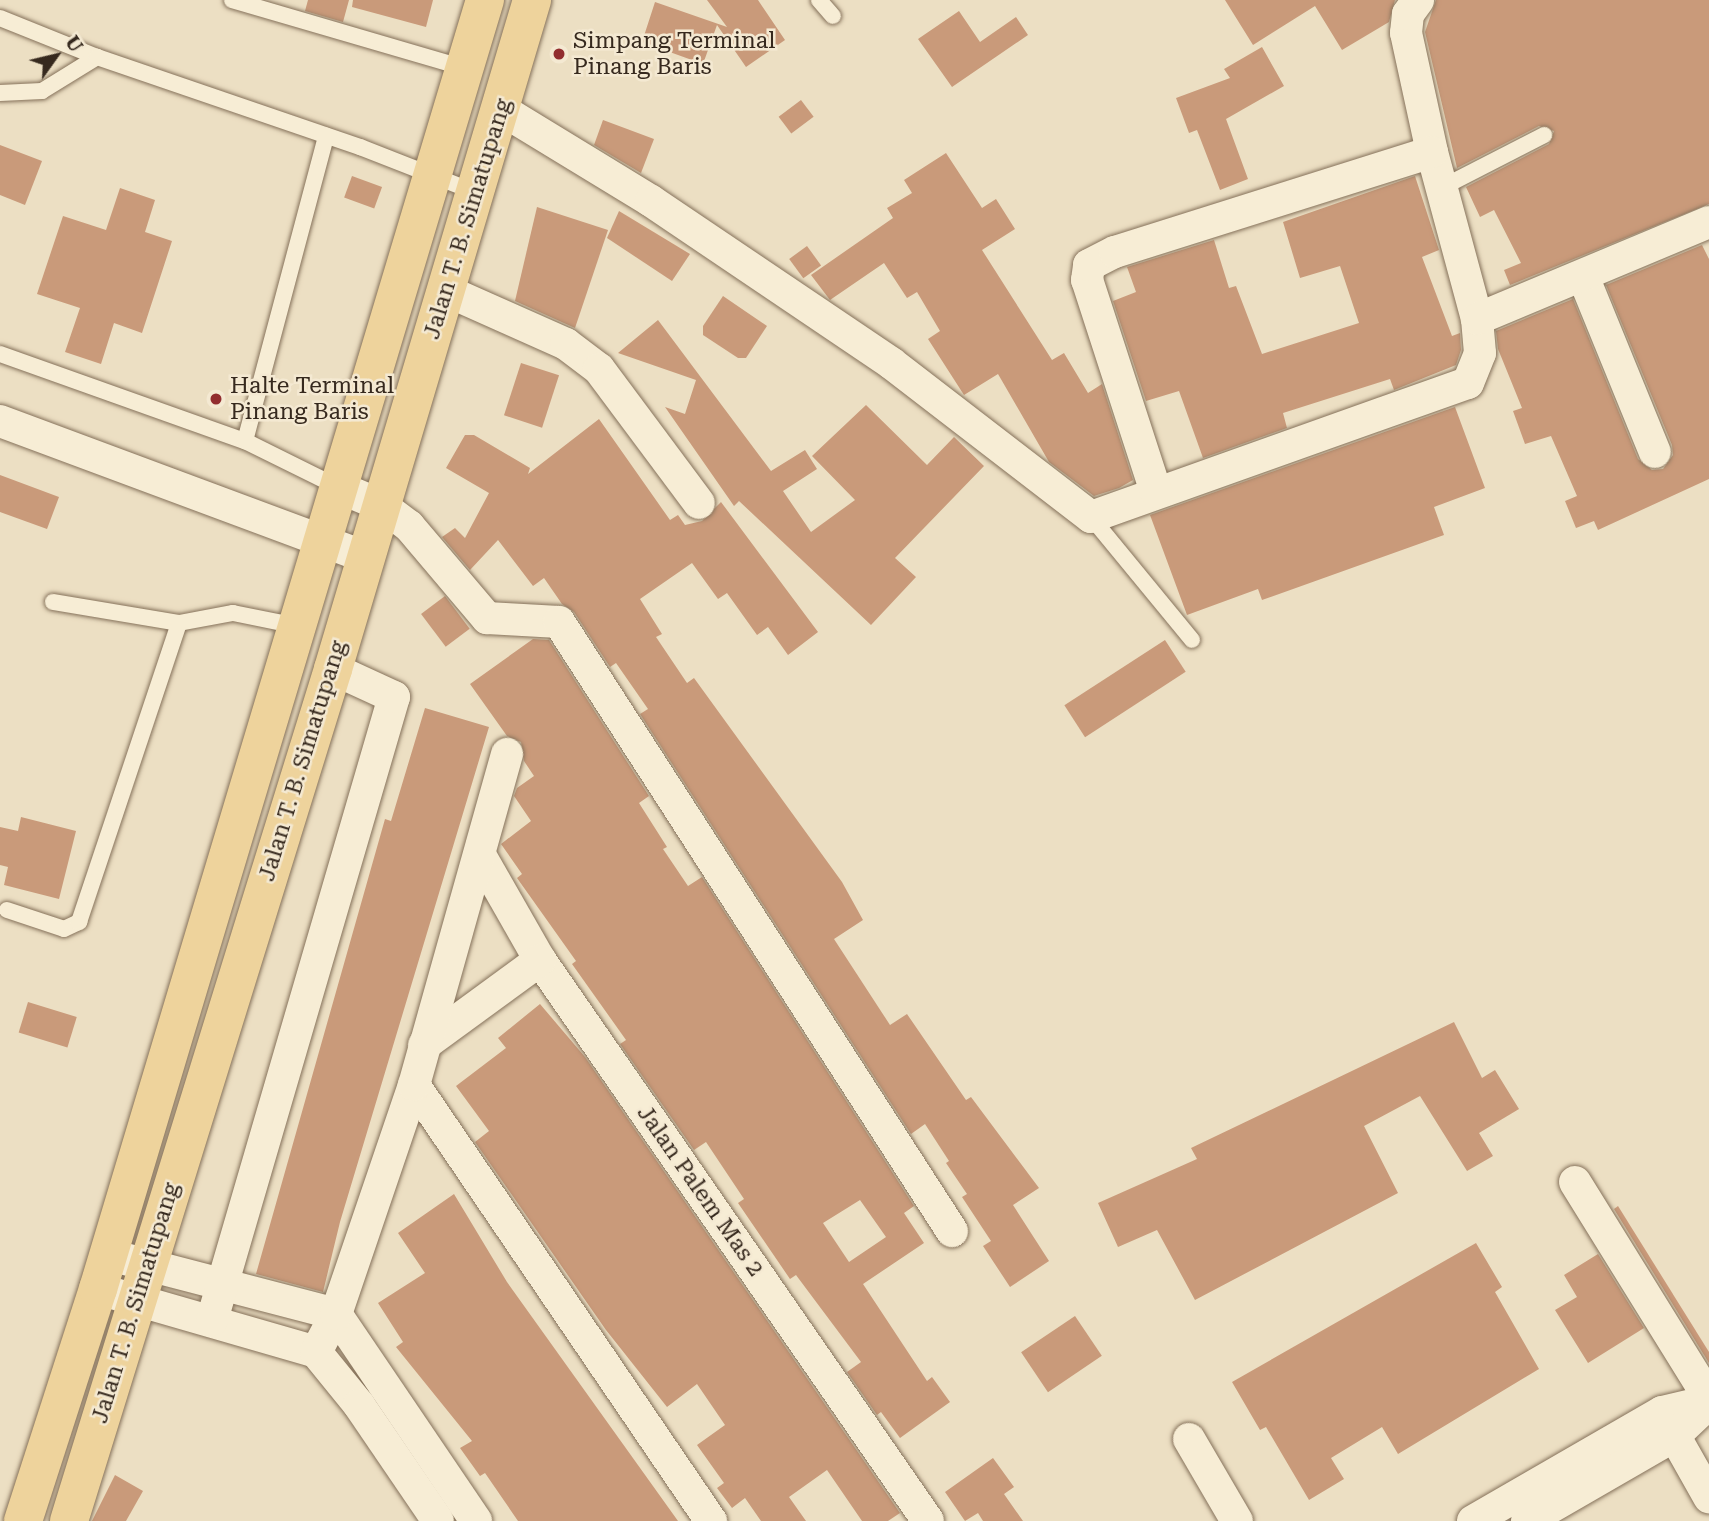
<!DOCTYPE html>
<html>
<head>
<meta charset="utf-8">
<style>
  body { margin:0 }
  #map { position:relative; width:1709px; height:1521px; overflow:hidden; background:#ecdfc3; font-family:"Roboto Serif",serif }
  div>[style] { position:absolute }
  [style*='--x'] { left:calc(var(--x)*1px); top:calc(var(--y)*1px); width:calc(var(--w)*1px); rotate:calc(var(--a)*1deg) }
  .building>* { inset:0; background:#c99a7a; transform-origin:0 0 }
  .roads { filter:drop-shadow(0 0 2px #85715a) drop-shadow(0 0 2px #85715a) }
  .lane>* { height:16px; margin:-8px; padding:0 8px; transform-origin:8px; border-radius:8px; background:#f7edd5 }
  .street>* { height:32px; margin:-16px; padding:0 16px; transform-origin:16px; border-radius:16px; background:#f7edd5 }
  .primary>* { height:38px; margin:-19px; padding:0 19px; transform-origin:19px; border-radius:19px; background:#eed39c }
  .dots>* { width:19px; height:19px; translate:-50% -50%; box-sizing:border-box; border:4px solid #f4e9d2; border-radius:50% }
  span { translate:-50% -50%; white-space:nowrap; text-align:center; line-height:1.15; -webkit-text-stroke:5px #f4e9d2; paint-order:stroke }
  .poi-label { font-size:23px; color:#36291e }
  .left { translate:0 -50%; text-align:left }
  .street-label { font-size:23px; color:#36291e }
  .north { position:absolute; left:21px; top:21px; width:70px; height:70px; -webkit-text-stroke:5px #f4e9d2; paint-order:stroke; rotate:56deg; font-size:19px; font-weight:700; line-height:28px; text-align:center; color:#36291e }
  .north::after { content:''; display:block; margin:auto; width:24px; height:32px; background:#36291e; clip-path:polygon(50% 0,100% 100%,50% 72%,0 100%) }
</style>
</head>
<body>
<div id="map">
  <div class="building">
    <div style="clip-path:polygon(308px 0,349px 0,343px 22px,305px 11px)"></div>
    <div style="clip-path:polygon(353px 0,433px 0,426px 27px,352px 7px)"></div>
    <div style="clip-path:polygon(707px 0,758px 0,785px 40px,746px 67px,717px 25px,703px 64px,642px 42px,655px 2px,727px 27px)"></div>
    <div style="clip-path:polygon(1225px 0,1395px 0,1389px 22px,1342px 50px,1315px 6px,1253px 45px)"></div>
    <div style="clip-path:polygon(1436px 0,1709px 0,1709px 204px,1510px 285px,1504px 270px,1521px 263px,1494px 210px,1480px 217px,1466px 187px,1549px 144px,1554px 131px,1539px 126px,1457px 168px,1425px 32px)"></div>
    <div style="clip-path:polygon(959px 11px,980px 42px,1016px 17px,1028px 35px,952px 87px,918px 39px)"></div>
    <div style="clip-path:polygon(1262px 47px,1284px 86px,1226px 119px,1248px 179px,1220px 190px,1197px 130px,1189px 133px,1176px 98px,1230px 78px,1224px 69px)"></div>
    <div style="left:801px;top:100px;width:21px;height:28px;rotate:53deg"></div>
    <div style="clip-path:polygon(603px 120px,654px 139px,641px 173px,594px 145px)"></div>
    <div style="clip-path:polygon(0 145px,42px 161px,25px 205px,0 195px)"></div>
    <div style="clip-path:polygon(946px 153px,982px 208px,996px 199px,1015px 229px,982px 250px,1052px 360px,1064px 353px,1088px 393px,1102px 384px,1133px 480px,1119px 488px,1094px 496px,1049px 462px,998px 374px,964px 395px,928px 339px,940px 331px,917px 292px,907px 298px,884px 263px,830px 300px,811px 275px,893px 218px,887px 208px,912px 193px,904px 180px)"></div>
    <div style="left:352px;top:176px;width:32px;height:23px;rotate:20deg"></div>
    <div style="clip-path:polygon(1415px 176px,1439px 250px,1422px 257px,1452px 336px,1460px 333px,1461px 350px,1456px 365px,1394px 390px,1390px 379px,1283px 413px,1287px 428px,1203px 458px,1179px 391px,1146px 401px,1113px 301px,1136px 292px,1127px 267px,1214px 240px,1229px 288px,1236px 286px,1262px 354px,1359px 323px,1340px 266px,1300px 278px,1283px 222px)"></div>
    <div style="clip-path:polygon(120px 188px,155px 200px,145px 232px,172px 241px,142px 333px,114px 323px,101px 364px,65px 352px,80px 308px,37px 294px,63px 216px,106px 230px)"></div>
    <div style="clip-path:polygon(537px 207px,608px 230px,575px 328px,515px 301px)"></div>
    <div style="clip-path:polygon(619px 211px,690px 254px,672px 281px,607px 238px)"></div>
    <div style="clip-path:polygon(1702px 245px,1709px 259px,1709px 479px,1598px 530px,1594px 521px,1576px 528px,1565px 501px,1577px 496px,1551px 436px,1525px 444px,1513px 411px,1522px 408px,1498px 349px,1496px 331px,1573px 299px,1638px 459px,1652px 470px,1663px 469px,1673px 455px,1672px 445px,1606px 285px)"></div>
    <div style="left:807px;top:246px;width:24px;height:22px;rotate:54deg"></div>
    <div style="clip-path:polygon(723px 296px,767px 326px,746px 358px,738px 358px,703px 335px,703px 326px)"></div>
    <div style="clip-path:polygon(658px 320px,771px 471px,805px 450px,817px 469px,783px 491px,811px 532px,855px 500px,812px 456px,866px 405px,927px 465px,954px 437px,984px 466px,895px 558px,916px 577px,871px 625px,739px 501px,734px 506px,665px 407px,685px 414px,696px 380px,618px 353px)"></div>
    <div style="left:521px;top:363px;width:40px;height:55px;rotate:18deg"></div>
    <div style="clip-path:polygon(1455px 407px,1485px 488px,1434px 507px,1444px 535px,1262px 600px,1258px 589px,1187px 615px,1150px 515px)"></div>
    <div style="clip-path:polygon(599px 419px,670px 520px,678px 515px,685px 525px,702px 521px,721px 502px,818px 632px,788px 655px,768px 627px,757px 635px,727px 593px,718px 599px,692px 563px,640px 599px,662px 634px,656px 637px,687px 683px,694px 678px,842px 882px,863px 920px,834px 939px,890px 1025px,907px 1014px,966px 1100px,971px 1097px,1039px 1188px,1013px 1205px,1049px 1261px,1010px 1287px,983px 1246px,991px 1241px,962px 1197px,967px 1194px,946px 1163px,949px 1161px,925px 1124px,911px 1134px,640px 714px,648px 709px,616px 663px,610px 667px,574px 612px,562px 604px,544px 578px,533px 586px,498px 540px,470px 570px,442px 537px,455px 528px,465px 538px,489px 493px,446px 468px,465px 435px,474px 435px,530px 468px,528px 474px)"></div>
    <div style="clip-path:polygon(0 475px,59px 497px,47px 529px,0 512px)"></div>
    <div style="left:445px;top:596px;width:41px;height:30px;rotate:53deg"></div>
    <div style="clip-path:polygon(evenodd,533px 639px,549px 640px,649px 796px,639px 803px,667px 847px,663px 849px,688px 886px,702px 877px,914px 1206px,904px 1213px,924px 1243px,863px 1284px,927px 1381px,932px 1377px,950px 1402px,900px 1438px,881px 1412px,877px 1415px,847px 1372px,861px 1362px,796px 1275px,790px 1279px,738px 1203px,744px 1199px,706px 1142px,694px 1150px,620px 1044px,626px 1040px,572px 964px,576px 961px,517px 878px,522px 874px,501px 844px,531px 821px,514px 796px,517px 788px,534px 776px,524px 761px,521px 742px,507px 736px,470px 684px,533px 639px,860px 1200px,886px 1237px,849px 1262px,823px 1223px,860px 1200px)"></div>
    <div style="left:1165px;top:640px;width:38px;height:120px;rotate:57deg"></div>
    <div style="clip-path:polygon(425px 708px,489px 727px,340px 1222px,323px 1292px,256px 1274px,385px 819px,391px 821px)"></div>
    <div style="clip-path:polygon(21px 817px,76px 831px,59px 899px,4px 885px,8px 867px,0 865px,0 827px,18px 831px)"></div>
    <div style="left:28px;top:1002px;width:51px;height:32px;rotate:17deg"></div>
    <div style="clip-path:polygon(540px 1004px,585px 1057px,900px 1513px,888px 1521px,862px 1521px,827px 1470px,789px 1497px,806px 1521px,761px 1521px,745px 1498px,732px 1508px,717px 1488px,724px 1483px,697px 1445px,725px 1425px,697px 1384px,667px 1407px,606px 1330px,475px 1142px,489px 1131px,456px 1086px,506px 1048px,498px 1038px)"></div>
    <div style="clip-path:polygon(1454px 1022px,1482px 1078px,1495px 1070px,1519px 1109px,1479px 1133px,1493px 1156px,1467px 1171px,1420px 1096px,1364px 1126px,1398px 1193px,1195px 1300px,1157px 1230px,1118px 1247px,1098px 1203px,1197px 1159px,1191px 1148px)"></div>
    <div style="clip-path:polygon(454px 1194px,507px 1282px,678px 1521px,518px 1521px,485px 1473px,480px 1476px,460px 1448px,472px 1441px,396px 1347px,403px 1342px,378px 1303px,425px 1273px,398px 1233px)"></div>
    <div style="clip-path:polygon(1618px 1206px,1709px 1352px,1709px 1363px,1614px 1209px)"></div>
    <div style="clip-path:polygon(1476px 1243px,1502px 1287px,1495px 1292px,1539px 1369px,1398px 1454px,1382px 1427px,1331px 1458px,1344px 1479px,1309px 1500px,1266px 1427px,1260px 1430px,1232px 1382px)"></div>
    <div style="clip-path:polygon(1598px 1254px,1644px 1328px,1588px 1363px,1555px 1310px,1577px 1297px,1564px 1275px)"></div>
    <div style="left:1075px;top:1316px;width:48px;height:65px;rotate:56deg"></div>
    <div style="clip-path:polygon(993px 1458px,1014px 1487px,1004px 1494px,1023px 1521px,983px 1521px,978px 1513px,965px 1521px,945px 1492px)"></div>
    <div style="clip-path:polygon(115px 1475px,143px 1491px,126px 1521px,92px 1521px)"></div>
  </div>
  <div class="roads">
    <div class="lane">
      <div style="--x:232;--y:0;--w:242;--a:16.3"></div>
      <div style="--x:819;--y:0;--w:21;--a:49"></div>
      <div style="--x:0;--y:18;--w:105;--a:21.9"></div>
      <div style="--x:0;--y:93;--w:42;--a:-2.7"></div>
      <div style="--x:42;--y:91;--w:65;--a:-31.7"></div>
      <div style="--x:97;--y:57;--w:278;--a:18.9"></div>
      <div style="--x:360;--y:147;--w:123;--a:21.4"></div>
      <div style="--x:1441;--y:188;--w:116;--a:-27.2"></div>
      <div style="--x:0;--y:354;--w:260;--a:19.6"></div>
      <div style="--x:245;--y:441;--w:104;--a:26.3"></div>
      <div style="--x:245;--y:441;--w:316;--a:-75.1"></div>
      <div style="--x:1091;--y:517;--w:159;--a:50.6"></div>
      <div style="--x:53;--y:602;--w:128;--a:9.5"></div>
      <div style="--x:7;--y:910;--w:60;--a:18.4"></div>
      <div style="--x:64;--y:929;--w:17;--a:-25"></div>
      <div style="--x:79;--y:922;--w:315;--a:-71.5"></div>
      <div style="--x:179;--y:623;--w:55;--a:-10.5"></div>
      <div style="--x:233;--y:613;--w:65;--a:11.5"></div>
    </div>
    <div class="street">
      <div style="--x:502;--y:110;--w:175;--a:31.4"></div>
      <div style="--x:651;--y:201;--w:290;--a:34"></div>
      <div style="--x:891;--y:363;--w:252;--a:37.6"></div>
      <div style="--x:1091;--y:517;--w:400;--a:-19.6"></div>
      <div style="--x:1468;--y:383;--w:32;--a:-68"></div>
      <div style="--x:1480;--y:353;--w:34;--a:-95"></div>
      <div style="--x:1477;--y:319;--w:173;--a:-105.1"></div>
      <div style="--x:1432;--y:152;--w:122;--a:-102.3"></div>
      <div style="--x:1406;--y:33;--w:19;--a:-84"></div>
      <div style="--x:1408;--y:14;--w:17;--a:-54"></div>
      <div style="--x:1583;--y:276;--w:190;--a:67.8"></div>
      <div style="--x:447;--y:291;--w:130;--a:24"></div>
      <div style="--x:566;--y:344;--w:41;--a:37.1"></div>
      <div style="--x:599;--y:369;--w:167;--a:53.3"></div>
      <div style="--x:1477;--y:319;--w:251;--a:-22.7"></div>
      <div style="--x:0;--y:421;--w:390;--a:20.4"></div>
      <div style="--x:338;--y:487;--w:47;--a:22.7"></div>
      <div style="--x:381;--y:505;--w:35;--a:37"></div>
      <div style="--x:409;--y:526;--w:121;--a:49.7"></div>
      <div style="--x:487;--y:618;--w:72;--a:3.2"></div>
      <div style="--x:559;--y:622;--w:725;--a:57.17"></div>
      <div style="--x:1156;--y:492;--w:223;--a:-108"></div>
      <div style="--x:1087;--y:280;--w:15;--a:-82"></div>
      <div style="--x:1089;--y:265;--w:29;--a:-27"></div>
      <div style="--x:1115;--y:252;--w:332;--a:-17.5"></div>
      <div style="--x:480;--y:855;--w:121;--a:60.3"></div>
      <div style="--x:540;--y:960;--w:682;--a:55.33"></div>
      <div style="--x:424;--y:1045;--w:144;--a:-36.2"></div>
      <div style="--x:414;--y:1085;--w:528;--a:55.74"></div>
      <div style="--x:1575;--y:1182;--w:254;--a:58.2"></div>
      <div style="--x:125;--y:1259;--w:218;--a:14.6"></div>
      <div style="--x:98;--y:1289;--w:227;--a:16.1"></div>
      <div style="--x:336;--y:1314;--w:250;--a:55.9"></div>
      <div style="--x:212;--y:1320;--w:649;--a:-73.72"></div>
      <div style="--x:394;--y:697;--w:67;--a:-155.3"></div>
      <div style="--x:316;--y:1352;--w:43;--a:-62.2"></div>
      <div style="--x:336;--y:1314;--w:242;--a:-71.2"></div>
      <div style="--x:414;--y:1085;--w:344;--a:-74.3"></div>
      <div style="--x:316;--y:1352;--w:68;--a:50.9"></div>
      <div style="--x:359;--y:1405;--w:140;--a:55.7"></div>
      <div style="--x:1665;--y:1419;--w:90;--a:60.6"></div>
      <div style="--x:1189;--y:1439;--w:95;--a:59.7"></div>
      <div style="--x:1473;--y:1521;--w:218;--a:-30"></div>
      <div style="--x:1662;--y:1412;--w:48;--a:-13.2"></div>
      <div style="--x:1527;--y:1521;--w:170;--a:-30"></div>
      <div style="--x:1674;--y:1436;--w:48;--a:-43.3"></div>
    </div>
    <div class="primary">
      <div style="--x:23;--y:1521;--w:244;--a:-72.1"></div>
      <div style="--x:98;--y:1289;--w:1346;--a:-73.29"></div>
      <div style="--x:69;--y:1521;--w:892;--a:-72.78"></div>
      <div style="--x:333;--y:669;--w:698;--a:-73.43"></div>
    </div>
  </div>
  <div class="dots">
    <div style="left:559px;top:54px;background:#922d2f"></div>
    <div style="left:216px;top:399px;background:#922d2f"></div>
  </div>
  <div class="poi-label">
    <span class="left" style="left:573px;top:54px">Simpang Terminal<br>Pinang Baris</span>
    <span class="left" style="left:230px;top:399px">Halte Terminal<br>Pinang Baris</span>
  </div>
  <div class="street-label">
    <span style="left:468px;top:219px;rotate:-73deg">Jalan T. B. Simatupang</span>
    <span style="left:303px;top:761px;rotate:-73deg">Jalan T. B. Simatupang</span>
    <span style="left:700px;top:1191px;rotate:55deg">Jalan Palem Mas 2</span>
    <span style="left:136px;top:1303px;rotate:-73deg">Jalan T. B. Simatupang</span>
  </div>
  <div class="north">U</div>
</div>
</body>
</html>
